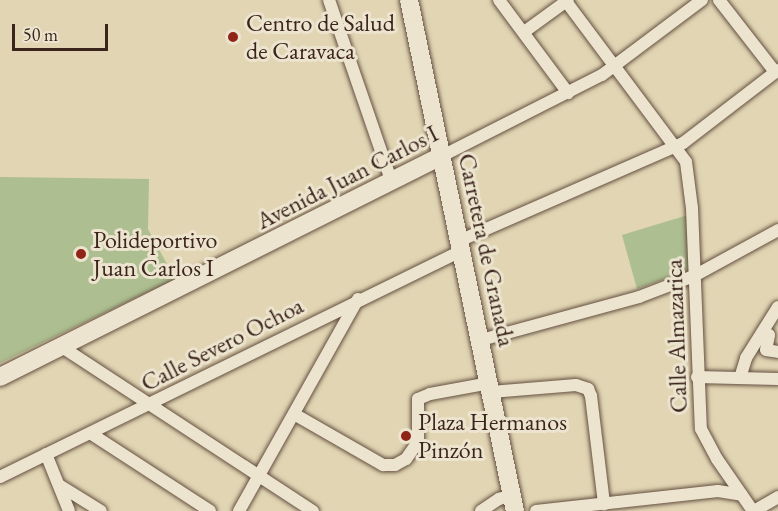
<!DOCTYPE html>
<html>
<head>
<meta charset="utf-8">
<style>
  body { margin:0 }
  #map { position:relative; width:778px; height:511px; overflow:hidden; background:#e1d5b3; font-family:"EB Garamond",serif }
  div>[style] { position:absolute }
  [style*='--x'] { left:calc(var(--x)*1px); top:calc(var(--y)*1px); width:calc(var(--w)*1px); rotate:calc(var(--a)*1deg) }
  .green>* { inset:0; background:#adbe90 }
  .roads { filter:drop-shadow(0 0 2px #645041) drop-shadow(0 0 2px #645041) }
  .street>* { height:12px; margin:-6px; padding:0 6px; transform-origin:6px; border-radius:6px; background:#ece4ce }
  .secondary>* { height:18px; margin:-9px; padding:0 9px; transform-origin:9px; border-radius:9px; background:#ece4ce }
  .dots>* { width:16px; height:16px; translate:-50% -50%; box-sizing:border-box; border:3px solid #ece4ce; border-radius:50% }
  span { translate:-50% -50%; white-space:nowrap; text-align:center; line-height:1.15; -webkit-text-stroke:6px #ece4ce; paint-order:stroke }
  .poi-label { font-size:24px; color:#3a241b }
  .left { translate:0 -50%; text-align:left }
  .street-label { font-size:24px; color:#3a241b }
  .scale { position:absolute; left:12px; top:24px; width:96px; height:27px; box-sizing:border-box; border:3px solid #3a241b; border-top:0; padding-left:8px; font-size:18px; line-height:21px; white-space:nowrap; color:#3a241b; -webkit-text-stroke:4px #ece4ce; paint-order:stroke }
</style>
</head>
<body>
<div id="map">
  <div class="green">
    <div style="clip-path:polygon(0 177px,149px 179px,148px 229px,175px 279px,0 363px)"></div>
    <div style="clip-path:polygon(688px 215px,689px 270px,637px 289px,622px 235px)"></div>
  </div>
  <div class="roads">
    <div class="street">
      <div style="--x:329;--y:0;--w:190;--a:71"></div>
      <div style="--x:499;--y:0;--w:116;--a:53.4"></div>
      <div style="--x:565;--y:0;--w:202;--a:53.2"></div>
      <div style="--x:686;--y:162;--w:46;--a:82.6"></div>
      <div style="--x:692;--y:208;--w:221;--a:87.7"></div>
      <div style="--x:701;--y:429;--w:34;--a:62"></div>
      <div style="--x:717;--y:459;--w:63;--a:55.3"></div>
      <div style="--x:719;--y:0;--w:91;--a:52.1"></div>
      <div style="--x:524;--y:32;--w:54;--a:-36"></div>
      <div style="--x:442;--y:156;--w:179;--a:-26.9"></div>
      <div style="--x:602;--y:75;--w:125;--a:-36.9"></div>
      <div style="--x:461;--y:240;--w:242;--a:-23.6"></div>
      <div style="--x:683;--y:143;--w:120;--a:-37.5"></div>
      <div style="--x:765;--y:334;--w:4;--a:14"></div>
      <div style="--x:769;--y:335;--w:15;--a:101"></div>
      <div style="--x:766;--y:350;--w:12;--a:9"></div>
      <div style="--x:481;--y:340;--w:164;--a:-15.2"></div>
      <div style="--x:639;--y:297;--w:59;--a:-20.9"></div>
      <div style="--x:694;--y:276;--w:96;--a:-28.7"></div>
      <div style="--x:62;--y:347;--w:300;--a:33.2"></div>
      <div style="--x:697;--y:377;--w:81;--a:1.4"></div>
      <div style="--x:740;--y:378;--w:21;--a:-73"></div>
      <div style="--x:746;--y:358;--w:60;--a:-57.9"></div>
      <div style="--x:491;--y:392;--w:85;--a:-4.7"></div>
      <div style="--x:576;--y:385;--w:13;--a:18"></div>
      <div style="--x:588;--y:389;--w:8;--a:67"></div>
      <div style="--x:591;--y:396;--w:109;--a:83.1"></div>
      <div style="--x:294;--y:414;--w:103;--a:29.8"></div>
      <div style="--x:383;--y:465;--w:12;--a:0"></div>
      <div style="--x:395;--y:465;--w:13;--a:-29"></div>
      <div style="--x:406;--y:459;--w:21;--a:-55"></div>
      <div style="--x:418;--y:442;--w:43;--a:-90"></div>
      <div style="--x:418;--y:399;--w:13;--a:-23"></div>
      <div style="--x:430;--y:394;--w:61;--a:-10.4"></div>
      <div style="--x:90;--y:433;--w:143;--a:33"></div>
      <div style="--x:46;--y:454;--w:61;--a:68"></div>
      <div style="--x:0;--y:477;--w:516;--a:-26.12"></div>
      <div style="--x:59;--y:485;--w:49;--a:31.8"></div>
      <div style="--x:239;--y:511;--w:243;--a:-60.7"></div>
      <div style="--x:481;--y:511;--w:22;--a:-34"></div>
      <div style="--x:499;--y:499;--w:14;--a:-17"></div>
      <div style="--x:536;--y:511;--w:183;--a:-6.3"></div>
      <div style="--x:718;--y:491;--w:24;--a:9"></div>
      <div style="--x:754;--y:511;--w:28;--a:-30"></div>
    </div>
    <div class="secondary">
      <div style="--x:409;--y:0;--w:522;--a:78.28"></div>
      <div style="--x:0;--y:377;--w:494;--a:-26.6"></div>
    </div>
  </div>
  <div class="dots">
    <div style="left:233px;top:37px;background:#8f2418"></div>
    <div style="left:81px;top:254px;background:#8f2418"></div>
    <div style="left:406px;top:436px;background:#8f2418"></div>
  </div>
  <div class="poi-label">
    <span class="left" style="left:246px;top:37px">Centro de Salud<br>de Caravaca</span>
    <span class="left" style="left:93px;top:254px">Polideportivo<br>Juan Carlos I</span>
    <span class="left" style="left:418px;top:436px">Plaza Hermanos<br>Pinzón</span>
  </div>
  <div class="street-label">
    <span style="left:347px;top:177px;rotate:-27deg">Avenida Juan Carlos I</span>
    <span style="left:487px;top:250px;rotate:78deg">Carretera de Granada</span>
    <span style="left:676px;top:336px;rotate:-92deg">Calle Almazarica</span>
    <span style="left:222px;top:344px;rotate:-27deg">Calle Severo Ochoa</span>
  </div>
  <div class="scale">50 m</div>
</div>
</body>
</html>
